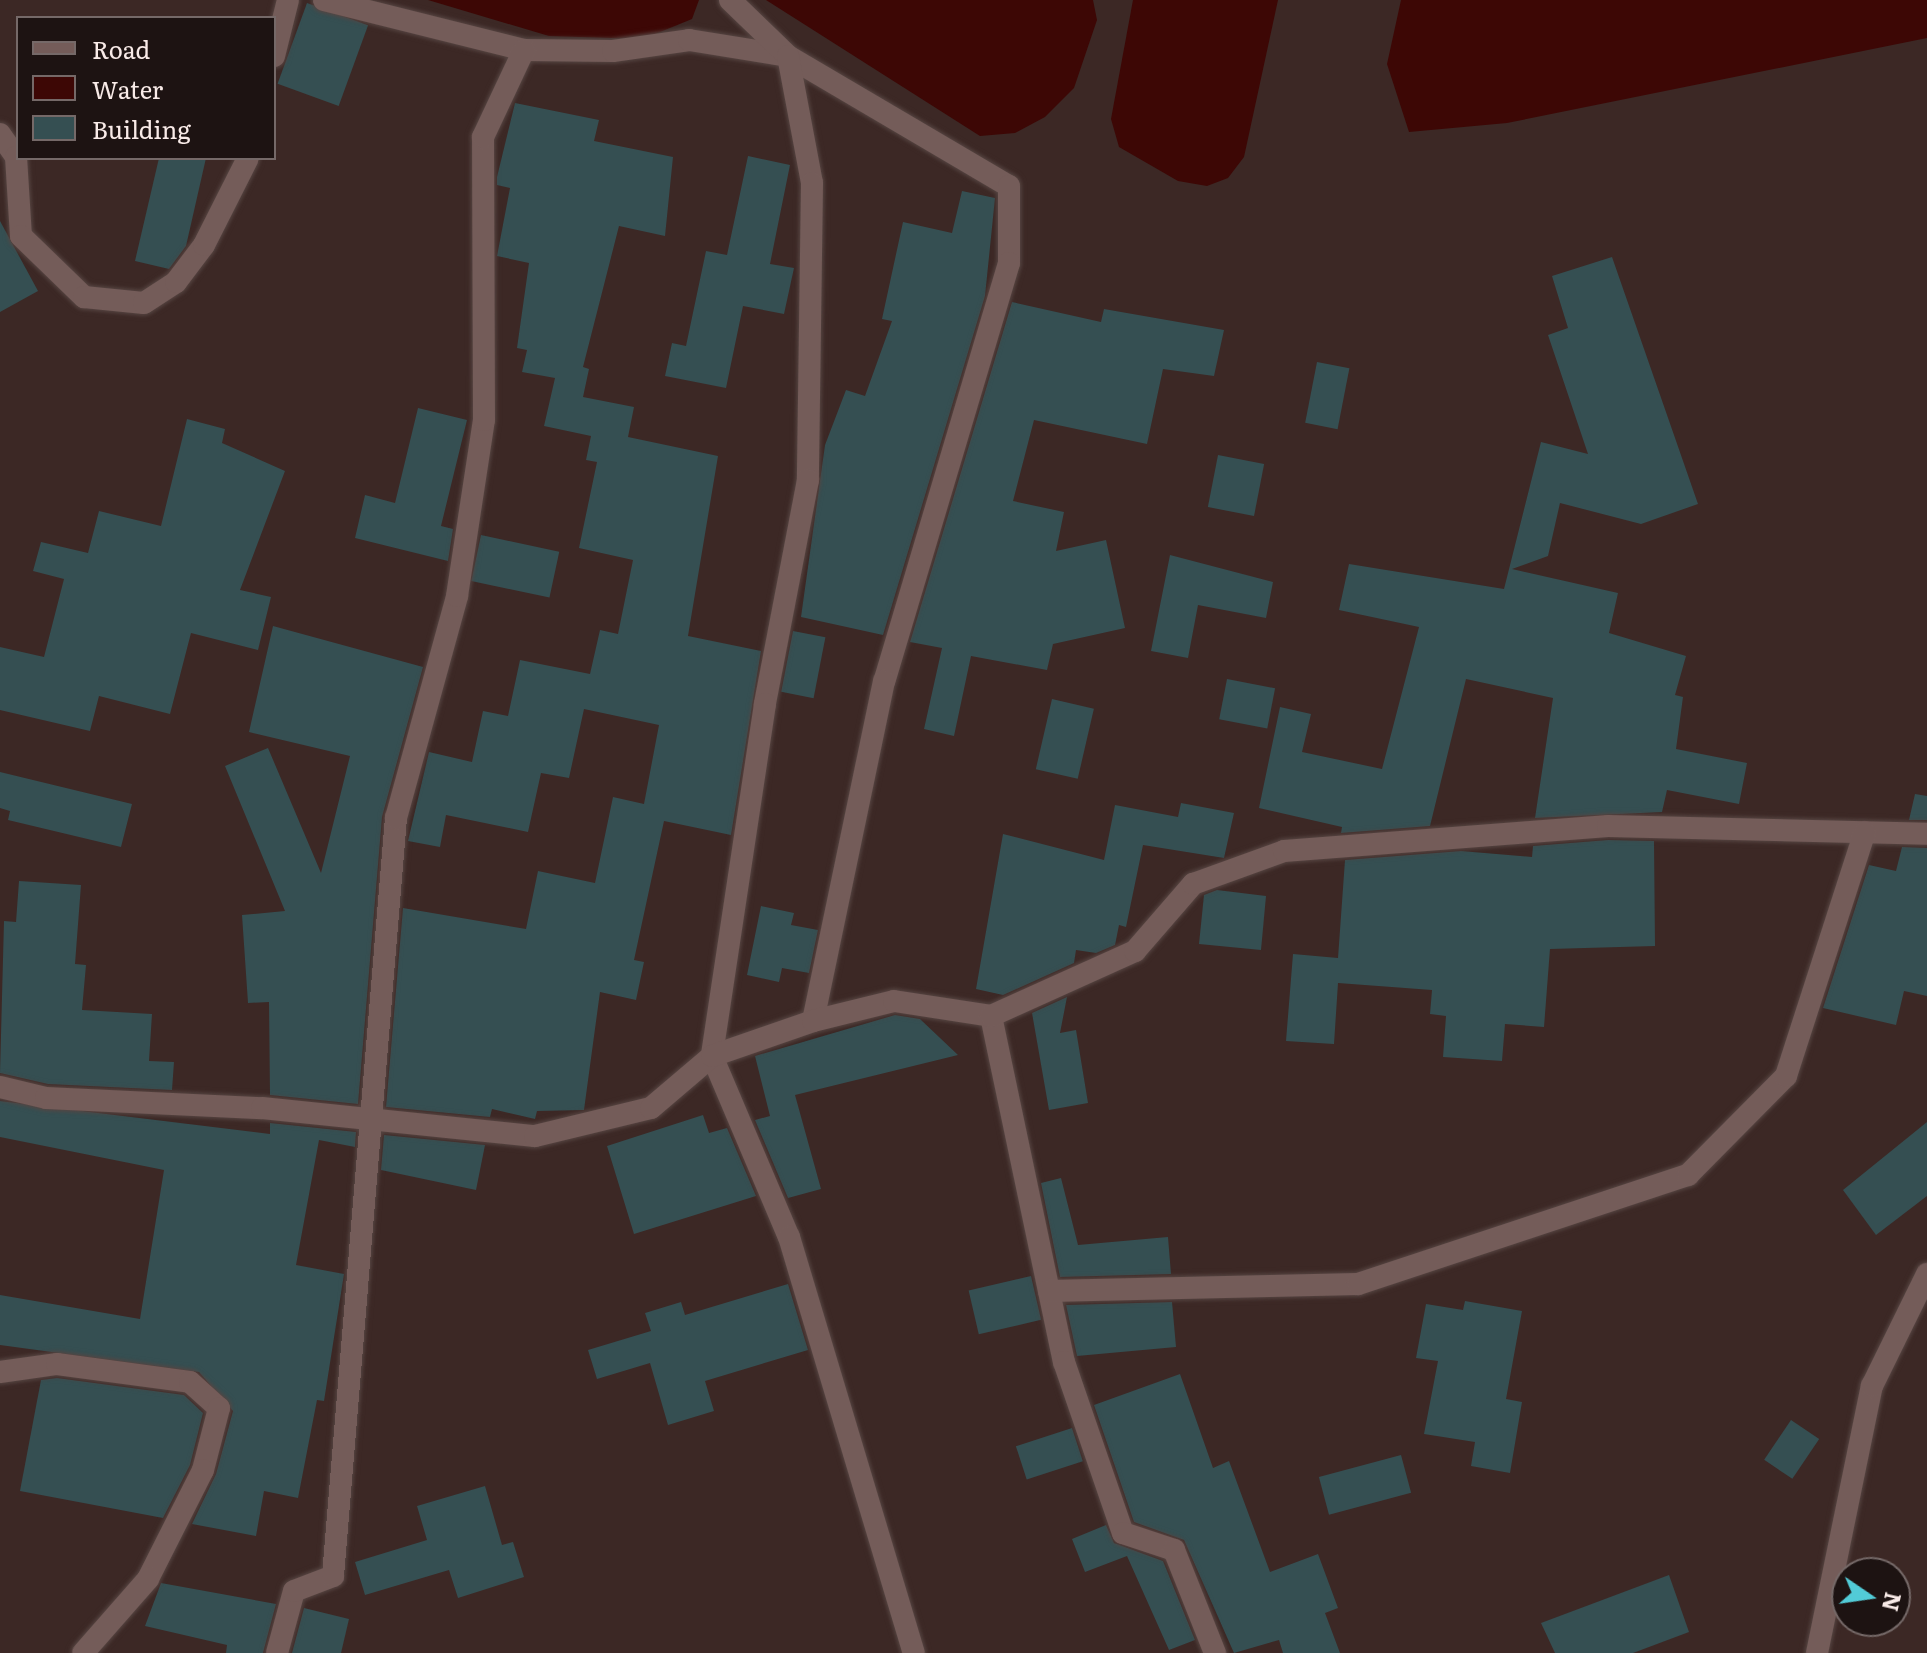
<!DOCTYPE html>
<html>
<head>
<meta charset="utf-8">
<style>
  body { margin:0 }
  #map { position:relative; width:1927px; height:1653px; overflow:hidden; background:#3c2825; font-family:Literata,serif }
  div>[style] { position:absolute }
  [style*='--x'] { left:calc(var(--x)*1px); top:calc(var(--y)*1px); width:calc(var(--w)*1px); rotate:calc(var(--a)*1deg) }
  .water>* { inset:0; background:#3d0705 }
  .building>* { inset:0; background:#354f52; transform-origin:0 0 }
  .roads { filter:drop-shadow(0 0 2px #564542) drop-shadow(0 0 2px #564542) }
  .minor>* { height:22px; margin:-11px; padding:0 11px; transform-origin:11px; border-radius:11px; background:#745c59 }
  span { translate:-50% -50%; white-space:nowrap; text-align:center; line-height:1.15; -webkit-text-stroke:8px #1d1312; paint-order:stroke }
  .legend { position:absolute; left:16px; top:16px; width:260px; height:144px; box-sizing:border-box; background:#1d1312; border:2px solid #756968; margin:0; padding:10px 14px; list-style:none; font-size:24px; color:#f9ebe8 }
  .legend li { display:flex; align-items:center; gap:16px; height:40px }
  .legend b { width:40px; border:2px solid #756968 }
  .north { position:absolute; left:1831px; top:1557px; width:80px; height:80px; box-sizing:border-box; background:#1d1312; border:2px solid #756968; border-radius:50%; rotate:103deg; font-size:22px; font-weight:700; line-height:32px; text-align:center; color:#f9ebe8 }
  .north::after { content:''; display:block; margin:auto; width:28px; height:36px; background:#52cbd7; clip-path:polygon(50% 0,100% 100%,50% 72%,0 100%) }
</style>
</head>
<body>
<div id="map">
  <div class="water">
    <div style="clip-path:polygon(428px 0,699px 0,692px 19px,643px 39px,549px 36px)"></div>
    <div style="clip-path:polygon(766px 0,1093px 0,1097px 20px,1074px 88px,1045px 117px,1015px 133px,980px 136px)"></div>
    <div style="clip-path:polygon(1133px 0,1278px 0,1244px 157px,1228px 178px,1207px 186px,1178px 181px,1119px 147px,1111px 119px)"></div>
    <div style="clip-path:polygon(1401px 0,1927px 0,1927px 38px,1507px 123px,1409px 132px,1387px 64px)"></div>
  </div>
  <div class="building">
    <div style="left:307px;top:3px;width:65px;height:86px;rotate:20deg"></div>
    <div style="clip-path:polygon(515px 103px,599px 120px,594px 141px,673px 157px,665px 236px,619px 226px,583px 367px,589px 369px,583px 397px,634px 407px,628px 437px,718px 456px,688px 636px,761px 651px,731px 835px,664px 821px,634px 960px,644px 962px,636px 1000px,600px 992px,584px 1110px,537px 1111px,535px 1119px,492px 1109px,490px 1117px,386px 1107px,403px 908px,526px 929px,538px 871px,595px 883px,613px 797px,644px 804px,659px 725px,584px 709px,569px 778px,541px 773px,528px 832px,446px 815px,440px 847px,408px 841px,429px 752px,472px 762px,483px 711px,508px 716px,520px 660px,590px 674px,600px 630px,618px 634px,633px 560px,579px 548px,597px 462px,586px 460px,591px 436px,544px 426px,555px 378px,522px 372px,527px 350px,517px 348px,529px 263px,497px 256px,510px 188px,497px 185px,497px 177px)"></div>
    <div style="clip-path:polygon(748px 156px,790px 165px,770px 264px,794px 268px,784px 314px,743px 306px,726px 388px,665px 376px,672px 343px,686px 346px,706px 251px,727px 255px)"></div>
    <div style="clip-path:polygon(159px 158px,206px 158px,186px 246px,169px 269px,135px 261px)"></div>
    <div style="clip-path:polygon(962px 191px,995px 198px,985px 296px,883px 635px,801px 617px,825px 445px,846px 390px,865px 396px,892px 321px,882px 319px,903px 222px,952px 233px)"></div>
    <div style="clip-path:polygon(0 221px,38px 291px,0 312px)"></div>
    <div style="clip-path:polygon(1612px 257px,1698px 504px,1641px 524px,1560px 503px,1548px 556px,1512px 569px,1618px 593px,1609px 633px,1686px 656px,1675px 695px,1683px 697px,1676px 749px,1747px 763px,1739px 804px,1667px 790px,1662px 812px,1535px 818px,1553px 698px,1466px 679px,1430px 826px,1341px 833px,1342px 827px,1259px 808px,1280px 707px,1311px 714px,1302px 752px,1382px 769px,1419px 627px,1339px 610px,1349px 564px,1504px 589px,1541px 442px,1588px 454px,1548px 335px,1568px 328px,1552px 276px)"></div>
    <div style="clip-path:polygon(1012px 302px,1101px 322px,1104px 309px,1224px 330px,1214px 376px,1163px 369px,1147px 444px,1034px 420px,1013px 501px,1064px 512px,1056px 551px,1106px 540px,1125px 628px,1053px 644px,1047px 670px,971px 656px,954px 736px,924px 729px,942px 648px,910px 642px)"></div>
    <div style="left:1317px;top:362px;width:33px;height:62px;rotate:11deg"></div>
    <div style="clip-path:polygon(418px 408px,467px 420px,441px 526px,453px 529px,448px 561px,355px 538px,365px 495px,395px 503px)"></div>
    <div style="clip-path:polygon(187px 419px,225px 429px,222px 443px,285px 471px,240px 590px,271px 597px,258px 650px,191px 633px,170px 714px,99px 696px,90px 731px,0 710px,0 647px,44px 657px,64px 579px,33px 571px,41px 542px,88px 553px,99px 511px,161px 526px)"></div>
    <div style="left:1218px;top:455px;width:47px;height:53px;rotate:11deg"></div>
    <div style="left:481px;top:535px;width:80px;height:47px;rotate:12deg"></div>
    <div style="clip-path:polygon(1170px 555px,1273px 582px,1266px 618px,1198px 605px,1188px 658px,1151px 651px)"></div>
    <div style="clip-path:polygon(273px 626px,423px 667px,382px 817px,358px 1104px,270px 1095px,269px 1002px,248px 1003px,242px 915px,285px 911px,225px 766px,268px 748px,321px 873px,350px 756px,249px 732px)"></div>
    <div style="left:793px;top:631px;width:33px;height:62px;rotate:11deg"></div>
    <div style="left:1227px;top:679px;width:49px;height:41px;rotate:11deg"></div>
    <div style="left:1052px;top:699px;width:43px;height:72px;rotate:13deg"></div>
    <div style="clip-path:polygon(0 772px,132px 804px,121px 847px,8px 820px,10px 811px,0 808px)"></div>
    <div style="clip-path:polygon(1915px 794px,1927px 796px,1927px 820px,1909px 820px)"></div>
    <div style="clip-path:polygon(1181px 803px,1234px 813px,1224px 858px,1143px 845px,1126px 927px,1119px 925px,1115px 945px,1096px 953px,1076px 950px,1074px 963px,1003px 995px,976px 989px,1003px 834px,1104px 860px,1115px 805px,1178px 817px)"></div>
    <div style="clip-path:polygon(1608px 840px,1654px 841px,1655px 946px,1550px 949px,1544px 1027px,1505px 1024px,1502px 1061px,1443px 1057px,1446px 1016px,1430px 1014px,1432px 990px,1338px 983px,1334px 1044px,1286px 1041px,1293px 954px,1338px 958px,1345px 860px,1461px 851px,1532px 857px,1533px 846px)"></div>
    <div style="clip-path:polygon(1902px 847px,1927px 848px,1927px 996px,1904px 991px,1896px 1025px,1823px 1008px,1869px 865px,1896px 871px)"></div>
    <div style="clip-path:polygon(19px 881px,81px 885px,75px 964px,86px 965px,82px 1010px,152px 1014px,149px 1061px,174px 1062px,172px 1090px,48px 1084px,0 1073px,4px 921px,16px 922px)"></div>
    <div style="clip-path:polygon(1217px 890px,1266px 896px,1261px 950px,1199px 944px,1204px 895px)"></div>
    <div style="clip-path:polygon(761px 906px,794px 913px,791px 925px,818px 930px,809px 973px,782px 968px,779px 982px,747px 975px)"></div>
    <div style="clip-path:polygon(1067px 997px,1060px 1033px,1076px 1030px,1088px 1103px,1049px 1110px,1032px 1013px)"></div>
    <div style="clip-path:polygon(895px 1015px,920px 1019px,958px 1055px,795px 1095px,821px 1189px,788px 1198px,755px 1120px,770px 1116px,755px 1056px)"></div>
    <div style="clip-path:polygon(0 1101px,270px 1134px,270px 1123px,356px 1132px,355px 1147px,319px 1140px,296px 1265px,344px 1274px,324px 1401px,317px 1400px,298px 1498px,264px 1491px,256px 1536px,192px 1524px,216px 1474px,233px 1411px,199px 1372px,0 1345px,0 1295px,140px 1319px,164px 1170px,0 1137px)"></div>
    <div style="clip-path:polygon(703px 1115px,709px 1133px,727px 1128px,756px 1196px,634px 1234px,607px 1146px)"></div>
    <div style="clip-path:polygon(1927px 1122px,1927px 1196px,1876px 1235px,1843px 1190px)"></div>
    <div style="clip-path:polygon(384px 1135px,485px 1145px,476px 1190px,381px 1170px)"></div>
    <div style="clip-path:polygon(1061px 1178px,1078px 1245px,1168px 1237px,1171px 1274px,1060px 1277px,1041px 1183px)"></div>
    <div style="left:1031px;top:1276px;width:45px;height:64px;rotate:77deg"></div>
    <div style="clip-path:polygon(788px 1284px,808px 1350px,705px 1381px,714px 1411px,668px 1425px,650px 1363px,597px 1379px,588px 1350px,651px 1331px,645px 1313px,681px 1302px,685px 1315px)"></div>
    <div style="clip-path:polygon(1465px 1301px,1522px 1311px,1506px 1399px,1522px 1402px,1510px 1473px,1471px 1466px,1475px 1442px,1424px 1434px,1438px 1361px,1416px 1358px,1426px 1304px,1463px 1310px)"></div>
    <div style="clip-path:polygon(1172px 1302px,1176px 1347px,1077px 1356px,1066px 1305px)"></div>
    <div style="clip-path:polygon(1180px 1374px,1213px 1468px,1229px 1461px,1270px 1572px,1318px 1554px,1338px 1608px,1325px 1613px,1340px 1653px,1283px 1653px,1279px 1640px,1234px 1653px,1184px 1540px,1134px 1522px,1094px 1405px)"></div>
    <div style="clip-path:polygon(57px 1378px,184px 1395px,203px 1413px,190px 1465px,163px 1518px,20px 1491px,41px 1380px)"></div>
    <div style="left:1791px;top:1420px;width:34px;height:48px;rotate:34deg"></div>
    <div style="left:1072px;top:1428px;width:35px;height:59px;rotate:72deg"></div>
    <div style="left:1401px;top:1455px;width:39px;height:85px;rotate:75deg"></div>
    <div style="clip-path:polygon(485px 1486px,502px 1545px,513px 1542px,524px 1577px,458px 1598px,449px 1570px,365px 1595px,355px 1562px,427px 1540px,417px 1506px)"></div>
    <div style="clip-path:polygon(1106px 1525px,1114px 1543px,1163px 1561px,1195px 1640px,1169px 1650px,1127px 1556px,1085px 1572px,1072px 1539px)"></div>
    <div style="clip-path:polygon(1669px 1575px,1689px 1632px,1633px 1653px,1555px 1653px,1541px 1623px)"></div>
    <div style="clip-path:polygon(161px 1583px,276px 1604px,263px 1653px,226px 1653px,227px 1645px,145px 1626px)"></div>
    <div style="clip-path:polygon(304px 1608px,349px 1619px,341px 1653px,292px 1653px)"></div>
  </div>
  <div class="roads">
    <div class="minor">
      <div style="--x:324;--y:0;--w:206;--a:14"></div>
      <div style="--x:524;--y:50;--w:89;--a:0.6"></div>
      <div style="--x:613;--y:51;--w:77;--a:-8.2"></div>
      <div style="--x:689;--y:40;--w:100;--a:9.2"></div>
      <div style="--x:788;--y:56;--w:256;--a:30.5"></div>
      <div style="--x:1009;--y:186;--w:77;--a:90"></div>
      <div style="--x:1009;--y:263;--w:436;--a:106.6"></div>
      <div style="--x:884;--y:681;--w:347;--a:101.8"></div>
      <div style="--x:730;--y:0;--w:81;--a:44"></div>
      <div style="--x:788;--y:56;--w:129;--a:79.3"></div>
      <div style="--x:812;--y:183;--w:297;--a:90.8"></div>
      <div style="--x:808;--y:480;--w:228;--a:100.9"></div>
      <div style="--x:765;--y:704;--w:356;--a:98.6"></div>
      <div style="--x:712;--y:1056;--w:197;--a:67"></div>
      <div style="--x:789;--y:1237;--w:434;--a:73.3"></div>
      <div style="--x:274;--y:56;--w:58;--a:-76"></div>
      <div style="--x:0;--y:134;--w:28;--a:55"></div>
      <div style="--x:16;--y:157;--w:79;--a:86.4"></div>
      <div style="--x:21;--y:236;--w:88;--a:44.1"></div>
      <div style="--x:84;--y:297;--w:60;--a:5.7"></div>
      <div style="--x:144;--y:303;--w:38;--a:-33"></div>
      <div style="--x:176;--y:282;--w:46;--a:-52.9"></div>
      <div style="--x:204;--y:245;--w:97;--a:-63.2"></div>
      <div style="--x:991;--y:1016;--w:354;--a:78.1"></div>
      <div style="--x:1064;--y:1362;--w:181;--a:71"></div>
      <div style="--x:1123;--y:1533;--w:54;--a:18.4"></div>
      <div style="--x:1174;--y:1550;--w:111;--a:68.3"></div>
      <div style="--x:0;--y:1087;--w:47;--a:13.4"></div>
      <div style="--x:46;--y:1098;--w:216;--a:2.7"></div>
      <div style="--x:262;--y:1108;--w:274;--a:5.9"></div>
      <div style="--x:535;--y:1136;--w:119;--a:-13.6"></div>
      <div style="--x:651;--y:1108;--w:80;--a:-40.4"></div>
      <div style="--x:712;--y:1056;--w:107;--a:-19.1"></div>
      <div style="--x:813;--y:1021;--w:83;--a:-13.9"></div>
      <div style="--x:894;--y:1001;--w:98;--a:8.8"></div>
      <div style="--x:991;--y:1016;--w:158;--a:-24.3"></div>
      <div style="--x:1135;--y:951;--w:89;--a:-49.1"></div>
      <div style="--x:1193;--y:884;--w:97;--a:-19.9"></div>
      <div style="--x:1284;--y:851;--w:325;--a:-4.4"></div>
      <div style="--x:1608;--y:826;--w:319;--a:1.4"></div>
      <div style="--x:1049;--y:1291;--w:309;--a:-1.3"></div>
      <div style="--x:1358;--y:1284;--w:348;--a:-18.3"></div>
      <div style="--x:1688;--y:1175;--w:139;--a:-45.3"></div>
      <div style="--x:1786;--y:1076;--w:256;--a:-72.1"></div>
      <div style="--x:0;--y:1372;--w:58;--a:-8"></div>
      <div style="--x:57;--y:1364;--w:134;--a:7.7"></div>
      <div style="--x:190;--y:1382;--w:39;--a:42"></div>
      <div style="--x:219;--y:1408;--w:64;--a:104.5"></div>
      <div style="--x:203;--y:1470;--w:122;--a:116.8"></div>
      <div style="--x:148;--y:1579;--w:98;--a:131.3"></div>
      <div style="--x:277;--y:1653;--w:64;--a:-74.7"></div>
      <div style="--x:294;--y:1591;--w:42;--a:-21"></div>
      <div style="--x:333;--y:1576;--w:761;--a:-85.25"></div>
      <div style="--x:396;--y:818;--w:230;--a:-74.6"></div>
      <div style="--x:457;--y:596;--w:178;--a:-81.3"></div>
      <div style="--x:484;--y:420;--w:283;--a:-90.2"></div>
      <div style="--x:483;--y:137;--w:96;--a:-64.8"></div>
      <div style="--x:1817;--y:1653;--w:273;--a:-78.4"></div>
      <div style="--x:1872;--y:1386;--w:125;--a:-63.8"></div>
    </div>
  </div>
  <ul class="legend">
  <li><b style="height:10px;background:#745c59"></b>Road</li>
  <li><b style="height:22px;background:#3d0705"></b>Water</li>
  <li><b style="height:22px;background:#354f52"></b>Building</li>
  </ul>
  <div class="north">N</div>
</div>
</body>
</html>
